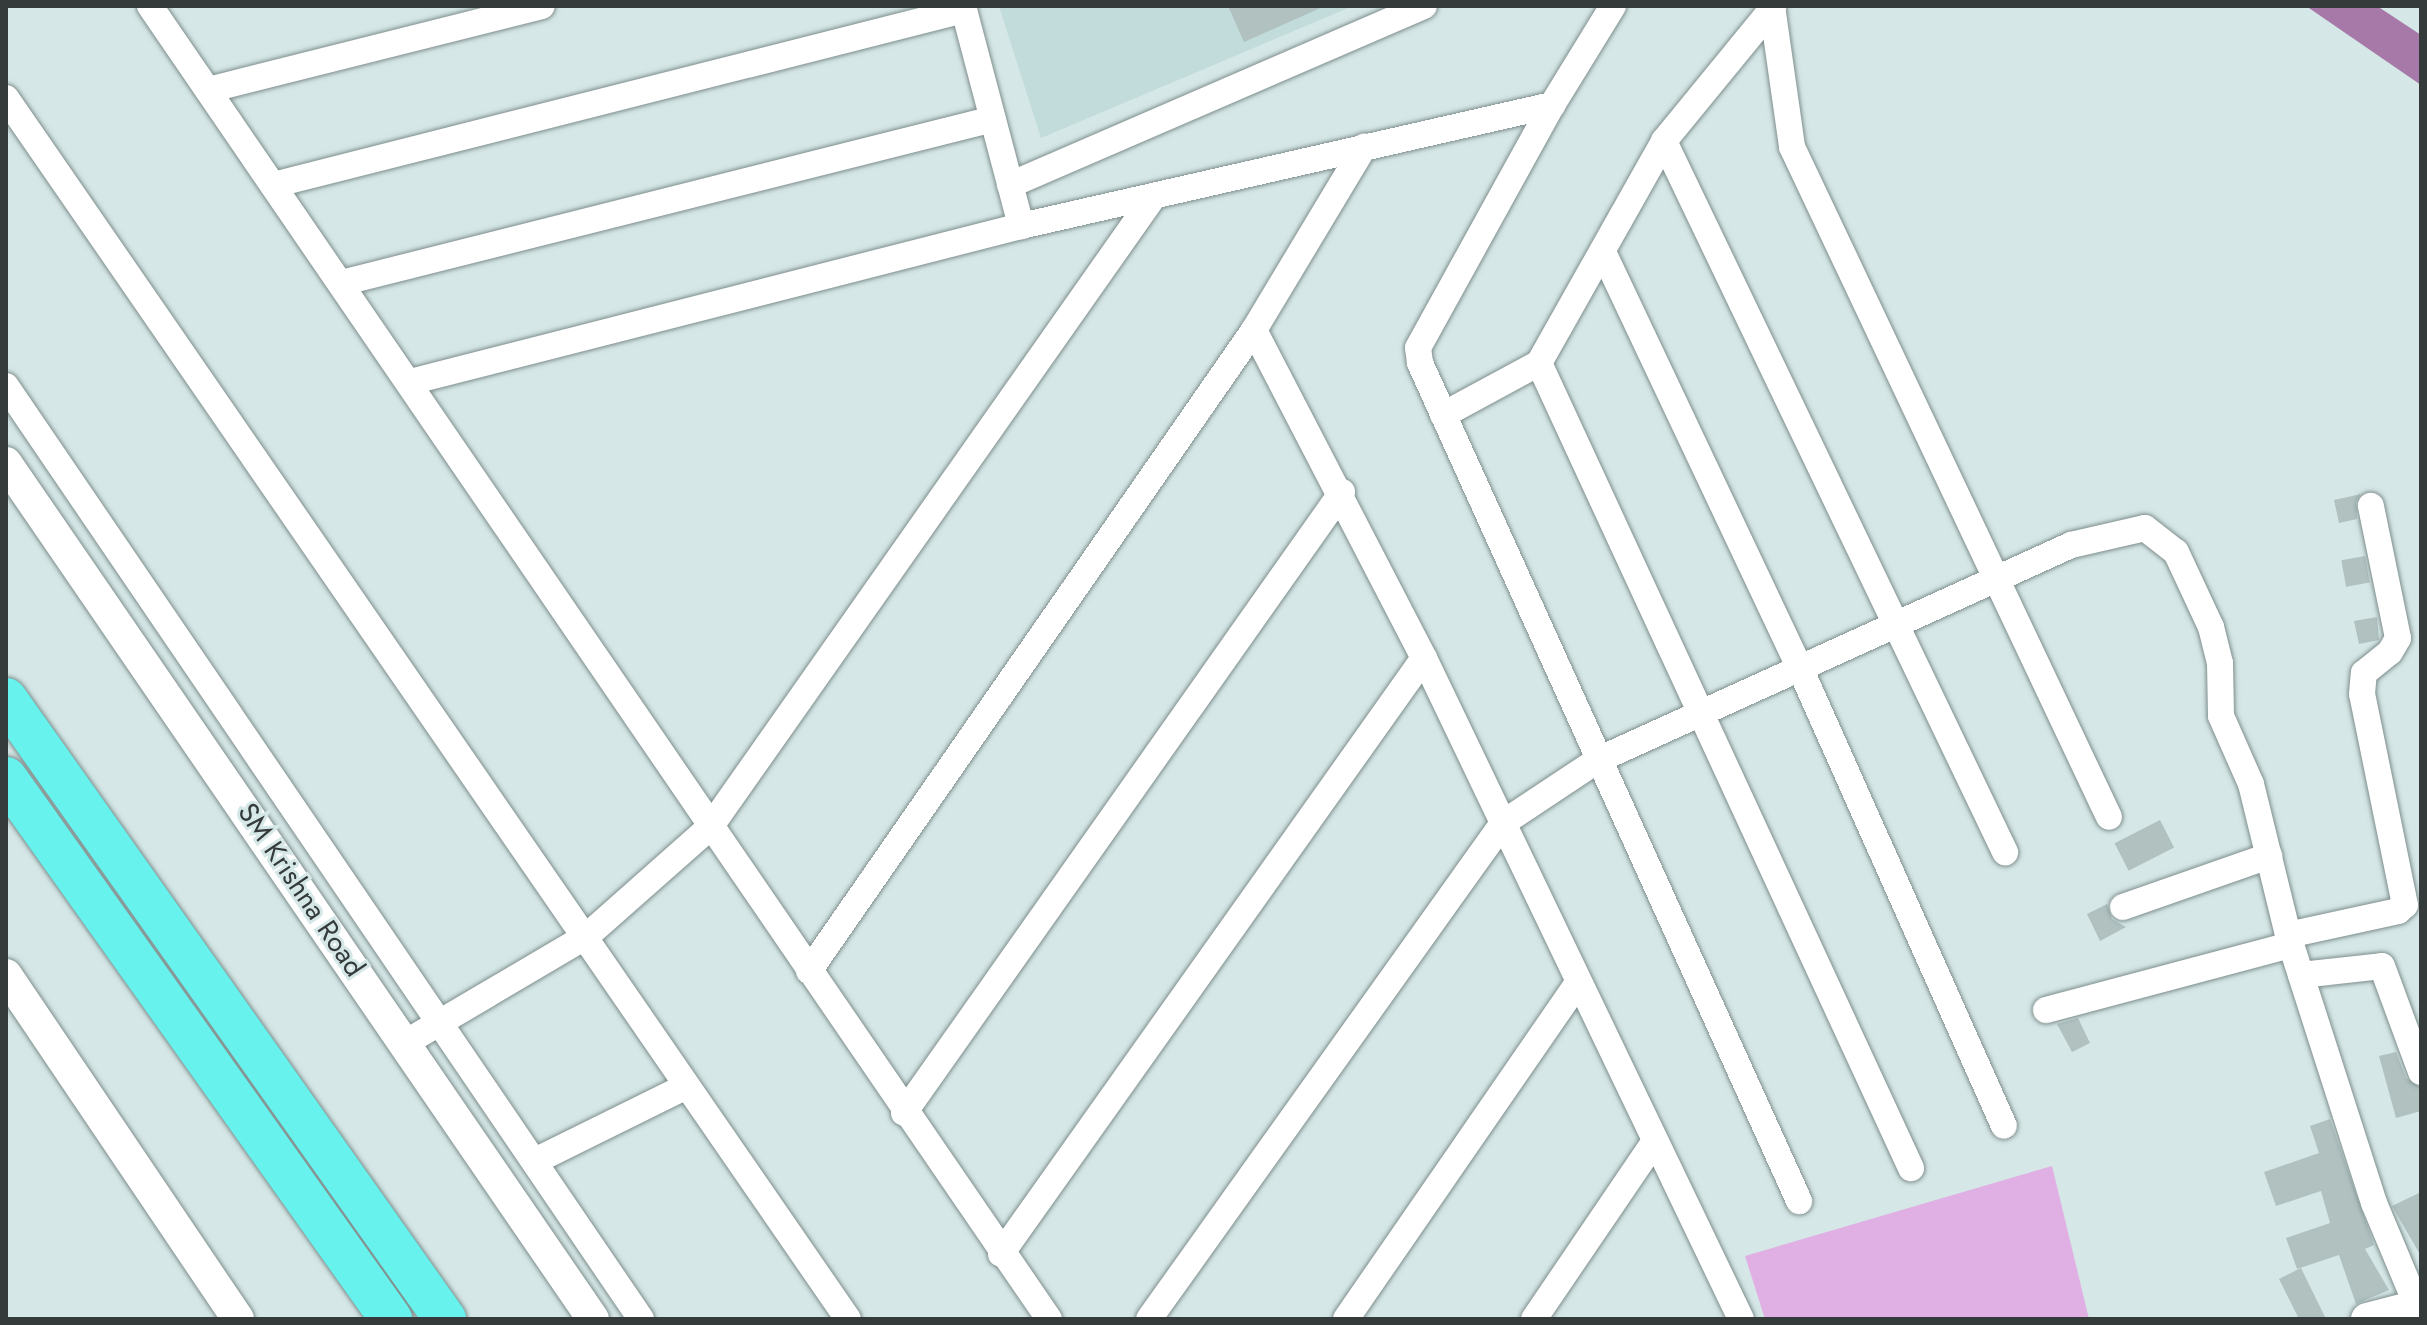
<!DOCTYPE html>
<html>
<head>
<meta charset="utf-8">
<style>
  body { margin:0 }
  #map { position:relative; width:2427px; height:1325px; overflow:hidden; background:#d5e7e6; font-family:Jost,sans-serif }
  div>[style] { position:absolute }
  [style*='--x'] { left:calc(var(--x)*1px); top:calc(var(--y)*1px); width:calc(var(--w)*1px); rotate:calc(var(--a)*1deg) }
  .built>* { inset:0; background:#c1dcdb }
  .green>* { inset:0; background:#e0afe3 }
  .water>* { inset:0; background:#a679a9 }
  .building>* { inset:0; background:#b0c1c0; transform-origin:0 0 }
  .roads { filter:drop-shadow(0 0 2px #7e8e8d) drop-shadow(0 0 2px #7e8e8d) }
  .minor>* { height:26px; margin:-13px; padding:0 13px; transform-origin:13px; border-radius:13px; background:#fff }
  .tertiary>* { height:32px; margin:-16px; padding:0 16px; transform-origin:16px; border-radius:16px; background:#fff }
  .trunk>* { height:42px; margin:-21px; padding:0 21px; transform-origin:21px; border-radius:21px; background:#67f2ee }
  span { translate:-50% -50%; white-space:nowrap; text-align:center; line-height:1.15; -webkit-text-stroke:6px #d5e7e6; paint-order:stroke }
  .street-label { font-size:28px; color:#343b3a }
  .frame { position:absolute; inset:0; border:8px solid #343b3a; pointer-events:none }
</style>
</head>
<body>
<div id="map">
  <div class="built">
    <div style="clip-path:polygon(999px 6px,1353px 6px,1041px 138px)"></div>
  </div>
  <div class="green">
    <div style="clip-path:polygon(2052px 1166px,2089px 1319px,1765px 1319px,1745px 1256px)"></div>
  </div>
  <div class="water">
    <div style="clip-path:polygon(2306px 6px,2377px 6px,2421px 35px,2421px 85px)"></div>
  </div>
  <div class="building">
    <div style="clip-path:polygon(1228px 6px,1325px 6px,1244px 42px)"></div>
    <div style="clip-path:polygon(2361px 494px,2356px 502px,2357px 519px,2339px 523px,2334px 500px)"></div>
    <div style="left:2365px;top:556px;width:27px;height:24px;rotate:80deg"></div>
    <div style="clip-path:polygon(2377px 617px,2379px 640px,2359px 644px,2354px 621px)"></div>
    <div style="left:2160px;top:820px;width:31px;height:51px;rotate:63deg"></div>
    <div style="clip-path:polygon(2107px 904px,2112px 919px,2126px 927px,2100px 941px,2087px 914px)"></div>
    <div style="clip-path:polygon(2078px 1018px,2090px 1043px,2072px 1052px,2057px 1024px)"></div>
    <div style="clip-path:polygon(2396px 1052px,2406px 1078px,2421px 1088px,2421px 1111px,2396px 1118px,2379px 1056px)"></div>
    <div style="clip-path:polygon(2330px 1119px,2374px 1245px,2365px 1249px,2389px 1290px,2356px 1304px,2339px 1255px,2297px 1269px,2286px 1238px,2330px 1223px,2321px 1191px,2276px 1206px,2264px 1172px,2319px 1153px,2310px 1126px)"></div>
    <div style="clip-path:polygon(2421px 1192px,2421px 1256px,2392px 1206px)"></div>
    <div style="clip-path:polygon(2301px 1268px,2326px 1319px,2299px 1319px,2279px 1279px)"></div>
  </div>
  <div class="roads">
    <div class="minor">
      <div style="--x:150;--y:6;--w:1591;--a:55.6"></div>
      <div style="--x:963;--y:6;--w:228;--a:75.2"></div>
      <div style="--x:1613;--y:6;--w:116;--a:121.6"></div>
      <div style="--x:1552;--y:105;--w:277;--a:118.9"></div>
      <div style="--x:1418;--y:348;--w:15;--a:82"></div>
      <div style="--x:1420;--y:363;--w:920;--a:65.66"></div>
      <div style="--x:1772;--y:6;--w:142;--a:81.9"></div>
      <div style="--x:1792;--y:147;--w:741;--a:64.68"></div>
      <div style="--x:208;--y:90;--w:344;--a:-14.1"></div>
      <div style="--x:6;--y:98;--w:1483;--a:55.41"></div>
      <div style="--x:1664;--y:141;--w:789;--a:64.38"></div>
      <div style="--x:273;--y:185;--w:713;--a:-14.21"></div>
      <div style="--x:1010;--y:185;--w:451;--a:-23.4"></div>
      <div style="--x:1604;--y:254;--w:458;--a:64.7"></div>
      <div style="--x:1800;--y:668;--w:501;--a:65.99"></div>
      <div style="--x:341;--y:283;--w:672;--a:-14.12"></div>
      <div style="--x:1254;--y:330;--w:369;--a:62.6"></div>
      <div style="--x:1424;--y:658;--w:733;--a:64.38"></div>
      <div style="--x:1539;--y:363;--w:887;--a:65.2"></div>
      <div style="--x:410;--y:382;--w:631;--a:-14.32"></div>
      <div style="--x:1021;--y:226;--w:545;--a:-12.84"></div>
      <div style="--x:6;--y:386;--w:1129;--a:55.76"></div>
      <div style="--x:1443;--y:415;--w:109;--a:-28.4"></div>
      <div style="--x:1539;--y:363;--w:255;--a:-60.6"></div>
      <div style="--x:1664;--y:141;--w:172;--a:-50.7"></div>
      <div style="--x:2123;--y:907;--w:155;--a:-19.3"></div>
      <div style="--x:2288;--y:935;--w:113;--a:-12.3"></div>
      <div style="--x:2398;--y:911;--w:9;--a:-41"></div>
      <div style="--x:2405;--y:905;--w:215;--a:-101.5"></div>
      <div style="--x:2362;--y:694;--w:21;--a:-85"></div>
      <div style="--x:2364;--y:673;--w:33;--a:-39"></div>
      <div style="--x:2390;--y:652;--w:16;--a:-60"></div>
      <div style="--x:2398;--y:638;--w:135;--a:-101.6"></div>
      <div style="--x:809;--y:971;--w:780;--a:-55.23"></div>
      <div style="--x:1254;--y:330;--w:214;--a:-59"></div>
      <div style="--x:2301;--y:975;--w:81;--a:-6.3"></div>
      <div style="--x:2382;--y:966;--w:113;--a:69.8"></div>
      <div style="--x:2046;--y:1010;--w:253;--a:-14.9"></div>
      <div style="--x:405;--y:1043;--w:212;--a:-30.5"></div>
      <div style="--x:588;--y:935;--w:164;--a:-41.5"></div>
      <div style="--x:711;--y:826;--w:770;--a:-54.89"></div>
      <div style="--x:904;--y:1113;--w:760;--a:-54.8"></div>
      <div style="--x:537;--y:1160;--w:165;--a:-26.3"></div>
      <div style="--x:1001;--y:1254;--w:731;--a:-54.64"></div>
      <div style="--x:1149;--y:1319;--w:609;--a:-54.48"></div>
      <div style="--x:1503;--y:823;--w:114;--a:-33.6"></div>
      <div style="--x:1598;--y:760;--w:520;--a:-24.44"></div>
      <div style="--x:2071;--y:545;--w:76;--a:-12.9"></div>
      <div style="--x:2145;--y:528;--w:39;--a:38"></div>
      <div style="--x:2176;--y:552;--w:83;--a:65"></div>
      <div style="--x:2211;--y:627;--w:37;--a:76"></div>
      <div style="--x:2220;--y:663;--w:53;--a:88.9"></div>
      <div style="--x:2221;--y:716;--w:74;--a:66.2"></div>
      <div style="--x:2251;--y:784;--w:155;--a:76.2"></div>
      <div style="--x:2288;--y:935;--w:281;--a:72.2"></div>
      <div style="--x:2374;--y:1203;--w:112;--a:67.3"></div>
      <div style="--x:1346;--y:1319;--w:408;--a:-55.4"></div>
      <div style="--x:1534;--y:1319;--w:215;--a:-55.8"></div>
    </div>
    <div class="tertiary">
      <div style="--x:6;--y:463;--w:1038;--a:55.56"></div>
      <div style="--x:6;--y:975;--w:415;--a:56"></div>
      <div style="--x:2367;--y:1319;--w:56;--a:-14.5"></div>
    </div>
    <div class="trunk">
      <div style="--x:6;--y:699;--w:760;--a:54.7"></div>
      <div style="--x:6;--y:778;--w:664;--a:54.56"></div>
    </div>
  </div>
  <div class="street-label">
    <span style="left:301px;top:890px;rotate:56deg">SM Krishna Road</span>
  </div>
  <div class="frame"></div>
</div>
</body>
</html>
